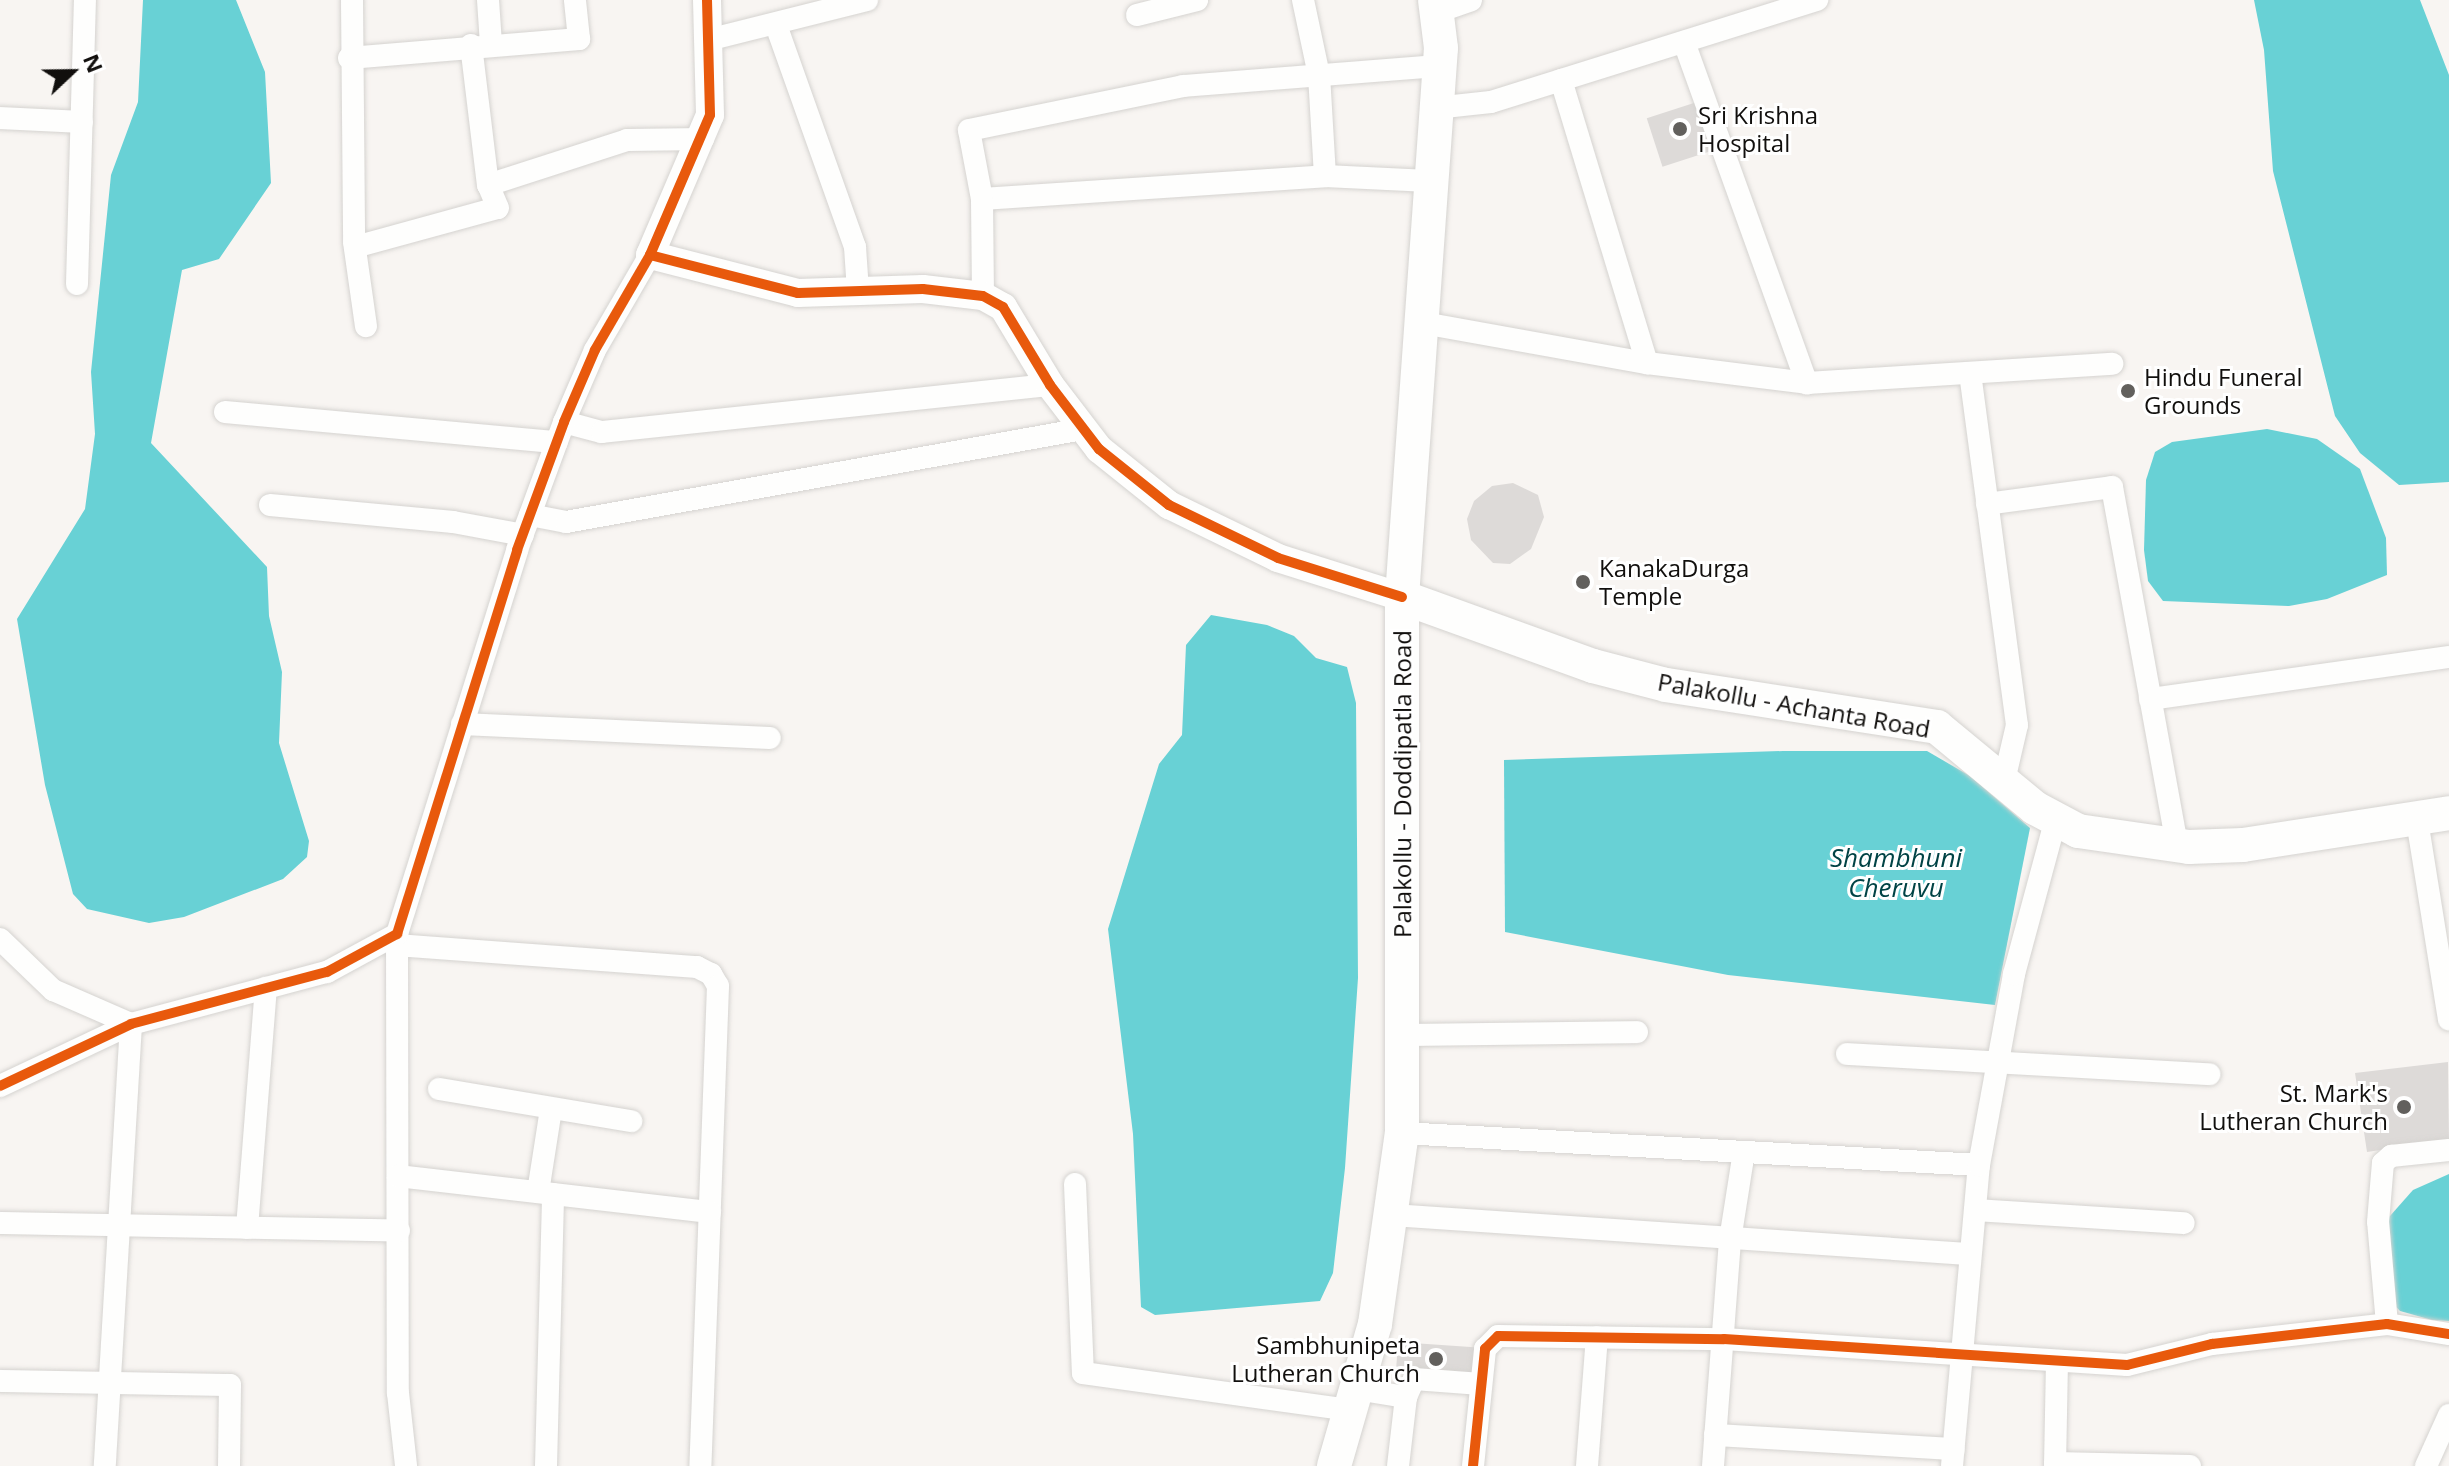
<!DOCTYPE html>
<html>
<head>
<meta charset="utf-8">
<style>
  body { margin:0 }
  #map { position:relative; width:2449px; height:1466px; overflow:hidden; background:#f8f5f2; font-family:"Open Sans",sans-serif }
  div>[style] { position:absolute }
  [style*='--x'] { left:calc(var(--x)*1px); top:calc(var(--y)*1px); width:calc(var(--w)*1px); rotate:calc(var(--a)*1deg) }
  .water>* { inset:0; background:#68d1d5 }
  .building>* { inset:0; background:#dddad8; transform-origin:0 0 }
  .roads { filter:drop-shadow(0 0 2px #d5d3d0) drop-shadow(0 0 2px #d5d3d0) }
  .minor>* { height:22px; margin:-11px; padding:0 11px; transform-origin:11px; border-radius:11px; background:#fefefd }
  .tertiary>* { height:28px; margin:-14px; padding:0 14px; transform-origin:14px; border-radius:14px; background:#fefefd }
  .primary>* { height:34px; margin:-17px; padding:0 17px; transform-origin:17px; border-radius:17px; background:#fefefd }
  .cycleway>* { height:10px; margin:-5px; padding:0 5px; transform-origin:5px; border-radius:5px; background:#e8590c }
  .dots>* { width:22px; height:22px; translate:-50% -50%; box-sizing:border-box; border:4px solid #fff; border-radius:50% }
  span { translate:-50% -50%; white-space:nowrap; text-align:center; line-height:1.15; -webkit-text-stroke:6px #fff; paint-order:stroke }
  .poi-label { font-size:24px; color:#110f0d }
  .left { translate:0 -50%; text-align:left }
  .right { translate:-100% -50%; text-align:right }
  .street-label { font-size:24px; color:#110f0d }
  .water-label { font-size:26px; color:#004345; font-style:italic }
  .north { position:absolute; left:32px; top:32px; width:80px; height:80px; -webkit-text-stroke:6px #fff; paint-order:stroke; rotate:68deg; font-size:22px; font-weight:700; line-height:32px; text-align:center; color:#110f0d }
  .north::after { content:''; display:block; margin:auto; width:28px; height:36px; background:#110f0d; clip-path:polygon(50% 0,100% 100%,50% 72%,0 100%) }
</style>
</head>
<body>
<div id="map">
  <div class="water">
    <div style="clip-path:polygon(143px 0,236px 0,265px 72px,271px 183px,219px 259px,182px 270px,151px 443px,267px 567px,269px 616px,282px 672px,279px 743px,309px 841px,307px 857px,283px 879px,184px 917px,149px 923px,87px 909px,73px 894px,45px 785px,17px 619px,85px 509px,95px 434px,91px 372px,111px 175px,138px 102px)"></div>
    <div style="clip-path:polygon(2254px 0,2420px 0,2449px 75px,2449px 482px,2399px 485px,2360px 453px,2335px 416px,2273px 171px,2264px 50px)"></div>
    <div style="clip-path:polygon(2267px 429px,2317px 439px,2360px 469px,2386px 538px,2387px 575px,2327px 599px,2289px 606px,2163px 601px,2148px 581px,2144px 550px,2146px 480px,2155px 452px,2172px 442px)"></div>
    <div style="clip-path:polygon(1211px 615px,1267px 625px,1294px 636px,1316px 658px,1347px 667px,1356px 703px,1358px 978px,1345px 1168px,1333px 1273px,1320px 1301px,1155px 1315px,1141px 1307px,1133px 1134px,1108px 929px,1159px 764px,1182px 735px,1186px 645px)"></div>
    <div style="clip-path:polygon(1783px 751px,1927px 751px,1970px 776px,2030px 828px,1995px 1005px,1728px 975px,1505px 932px,1504px 760px)"></div>
    <div style="clip-path:polygon(2449px 1174px,2449px 1321px,2432px 1320px,2400px 1311px,2389px 1299px,2382px 1225px,2413px 1190px)"></div>
  </div>
  <div class="building">
    <div style="left:1700px;top:101px;width:51px;height:56px;rotate:72deg"></div>
    <div style="clip-path:polygon(1513px 483px,1538px 495px,1544px 517px,1531px 549px,1510px 564px,1493px 563px,1471px 540px,1467px 519px,1474px 501px,1492px 486px)"></div>
    <div style="clip-path:polygon(2448px 1062px,2449px 1140px,2367px 1152px,2355px 1073px)"></div>
    <div style="left:1398px;top:1342px;width:80px;height:28px;rotate:4deg"></div>
  </div>
  <div class="roads">
    <div class="minor">
      <div style="--x:352;--y:0;--w:242;--a:89.5"></div>
      <div style="--x:354;--y:242;--w:85;--a:81.9"></div>
      <div style="--x:488;--y:0;--w:44;--a:86.1"></div>
      <div style="--x:1303;--y:0;--w:77;--a:78"></div>
      <div style="--x:1319;--y:75;--w:101;--a:86.6"></div>
      <div style="--x:1437;--y:12;--w:36;--a:-19"></div>
      <div style="--x:1137;--y:15;--w:62;--a:-14"></div>
      <div style="--x:776;--y:25;--w:236;--a:70.4"></div>
      <div style="--x:855;--y:247;--w:44;--a:86.1"></div>
      <div style="--x:708;--y:40;--w:164;--a:-14.1"></div>
      <div style="--x:1684;--y:42;--w:363;--a:70.2"></div>
      <div style="--x:471;--y:45;--w:141;--a:83.1"></div>
      <div style="--x:488;--y:185;--w:146;--a:-17.9"></div>
      <div style="--x:627;--y:140;--w:76;--a:-0.8"></div>
      <div style="--x:349;--y:58;--w:231;--a:-4.7"></div>
      <div style="--x:579;--y:39;--w:39;--a:-96"></div>
      <div style="--x:1561;--y:80;--w:296;--a:73.1"></div>
      <div style="--x:1435;--y:108;--w:56;--a:-6.1"></div>
      <div style="--x:1491;--y:102;--w:342;--a:-17.4"></div>
      <div style="--x:0;--y:118;--w:82;--a:2.8"></div>
      <div style="--x:982;--y:199;--w:344;--a:-3.8"></div>
      <div style="--x:1325;--y:176;--w:104;--a:2.8"></div>
      <div style="--x:355;--y:247;--w:148;--a:-15.3"></div>
      <div style="--x:498;--y:208;--w:25;--a:-113"></div>
      <div style="--x:77;--y:284;--w:284;--a:-88.4"></div>
      <div style="--x:983;--y:296;--w:97;--a:-90.6"></div>
      <div style="--x:982;--y:199;--w:70;--a:-100.7"></div>
      <div style="--x:969;--y:130;--w:218;--a:-11.6"></div>
      <div style="--x:1183;--y:86;--w:257;--a:-4.5"></div>
      <div style="--x:1418;--y:322;--w:233;--a:10.2"></div>
      <div style="--x:1647;--y:363;--w:161;--a:7.1"></div>
      <div style="--x:1807;--y:383;--w:306;--a:-3.6"></div>
      <div style="--x:1970;--y:373;--w:355;--a:82.4"></div>
      <div style="--x:2017;--y:725;--w:57;--a:103.1"></div>
      <div style="--x:225;--y:412;--w:333;--a:5.2"></div>
      <div style="--x:564;--y:422;--w:39;--a:15"></div>
      <div style="--x:602;--y:432;--w:450;--a:-6"></div>
      <div style="--x:1987;--y:504;--w:126;--a:-7.7"></div>
      <div style="--x:2112;--y:487;--w:365;--a:79.7"></div>
      <div style="--x:270;--y:505;--w:184;--a:5.3"></div>
      <div style="--x:453;--y:522;--w:71;--a:10.5"></div>
      <div style="--x:530;--y:515;--w:37;--a:11"></div>
      <div style="--x:566;--y:522;--w:525;--a:-10.2"></div>
      <div style="--x:2150;--y:699;--w:302;--a:-8"></div>
      <div style="--x:462;--y:724;--w:308;--a:2.6"></div>
      <div style="--x:2417;--y:820;--w:202;--a:80.9"></div>
      <div style="--x:397;--y:934;--w:459;--a:89.9"></div>
      <div style="--x:398;--y:1393;--w:73;--a:83.7"></div>
      <div style="--x:0;--y:939;--w:74;--a:43.9"></div>
      <div style="--x:53;--y:990;--w:85;--a:23.6"></div>
      <div style="--x:131;--y:1024;--w:443;--a:93.4"></div>
      <div style="--x:396;--y:945;--w:302;--a:4.2"></div>
      <div style="--x:697;--y:967;--w:16;--a:27"></div>
      <div style="--x:711;--y:974;--w:14;--a:60"></div>
      <div style="--x:718;--y:986;--w:480;--a:92.1"></div>
      <div style="--x:1399;--y:1035;--w:238;--a:-0.7"></div>
      <div style="--x:1847;--y:1054;--w:363;--a:3.2"></div>
      <div style="--x:0;--y:1086;--w:145;--a:-25.3"></div>
      <div style="--x:131;--y:1024;--w:203;--a:-14.9"></div>
      <div style="--x:327;--y:972;--w:80;--a:-28.5"></div>
      <div style="--x:397;--y:934;--w:402;--a:-72.6"></div>
      <div style="--x:517;--y:550;--w:136;--a:-69.8"></div>
      <div style="--x:564;--y:422;--w:78;--a:-66.7"></div>
      <div style="--x:595;--y:350;--w:110;--a:-59.9"></div>
      <div style="--x:439;--y:1089;--w:195;--a:9.5"></div>
      <div style="--x:1402;--y:1133;--w:578;--a:3.17"></div>
      <div style="--x:398;--y:1176;--w:314;--a:6.6"></div>
      <div style="--x:1075;--y:1184;--w:189;--a:87.6"></div>
      <div style="--x:1083;--y:1373;--w:270;--a:7.9"></div>
      <div style="--x:538;--y:1192;--w:84;--a:-81.1"></div>
      <div style="--x:1975;--y:1210;--w:209;--a:3.6"></div>
      <div style="--x:1392;--y:1215;--w:577;--a:3.87"></div>
      <div style="--x:0;--y:1223;--w:399;--a:1.1"></div>
      <div style="--x:247;--y:1228;--w:241;--a:-85.5"></div>
      <div style="--x:2387;--y:1324;--w:102;--a:-95"></div>
      <div style="--x:2378;--y:1222;--w:59;--a:-85.2"></div>
      <div style="--x:2383;--y:1163;--w:11;--a:-41"></div>
      <div style="--x:2391;--y:1156;--w:58;--a:-5.9"></div>
      <div style="--x:0;--y:1381;--w:230;--a:1"></div>
      <div style="--x:230;--y:1385;--w:81;--a:90.7"></div>
      <div style="--x:1356;--y:1389;--w:51;--a:9.1"></div>
      <div style="--x:1406;--y:1397;--w:69;--a:96.6"></div>
      <div style="--x:1406;--y:1397;--w:20;--a:-66"></div>
      <div style="--x:1414;--y:1379;--w:67;--a:4.3"></div>
      <div style="--x:1715;--y:1435;--w:239;--a:3.4"></div>
      <div style="--x:2055;--y:1463;--w:135;--a:1.3"></div>
      <div style="--x:546;--y:1466;--w:272;--a:-88.5"></div>
      <div style="--x:1473;--y:1466;--w:118;--a:-84.1"></div>
      <div style="--x:1485;--y:1349;--w:18;--a:-45"></div>
      <div style="--x:1498;--y:1336;--w:226;--a:0.8"></div>
      <div style="--x:1724;--y:1339;--w:404;--a:3.7"></div>
      <div style="--x:2127;--y:1365;--w:88;--a:-13.9"></div>
      <div style="--x:2212;--y:1344;--w:176;--a:-6.5"></div>
      <div style="--x:2387;--y:1324;--w:63;--a:9.2"></div>
      <div style="--x:1587;--y:1466;--w:129;--a:-85.6"></div>
      <div style="--x:1713;--y:1466;--w:227;--a:-85.7"></div>
      <div style="--x:1730;--y:1240;--w:89;--a:-81"></div>
      <div style="--x:1952;--y:1466;--w:302;--a:-84.9"></div>
      <div style="--x:1979;--y:1165;--w:194;--a:-79.6"></div>
      <div style="--x:2014;--y:974;--w:157;--a:-74.9"></div>
      <div style="--x:2055;--y:1466;--w:103;--a:-88.9"></div>
      <div style="--x:2426;--y:1466;--w:56;--a:-65.7"></div>
    </div>
    <div class="tertiary">
      <div style="--x:707;--y:0;--w:115;--a:88.5"></div>
      <div style="--x:710;--y:115;--w:152;--a:113.2"></div>
      <div style="--x:650;--y:255;--w:153;--a:14.4"></div>
      <div style="--x:798;--y:293;--w:125;--a:-1.8"></div>
      <div style="--x:923;--y:289;--w:60;--a:6.7"></div>
      <div style="--x:983;--y:296;--w:23;--a:29"></div>
      <div style="--x:1003;--y:307;--w:91;--a:58.9"></div>
      <div style="--x:1050;--y:385;--w:81;--a:52.6"></div>
      <div style="--x:1099;--y:449;--w:90;--a:38.7"></div>
      <div style="--x:1169;--y:505;--w:121;--a:25.9"></div>
      <div style="--x:1278;--y:558;--w:130;--a:17.5"></div>
    </div>
    <div class="primary">
      <div style="--x:1402;--y:597;--w:203;--a:19.9"></div>
      <div style="--x:1593;--y:666;--w:75;--a:14.6"></div>
      <div style="--x:1666;--y:685;--w:274;--a:8.8"></div>
      <div style="--x:1937;--y:727;--w:127;--a:39.6"></div>
      <div style="--x:2035;--y:808;--w:49;--a:28.1"></div>
      <div style="--x:2078;--y:831;--w:112;--a:8.2"></div>
      <div style="--x:2189;--y:847;--w:54;--a:-2.1"></div>
      <div style="--x:2243;--y:845;--w:208;--a:-8.8"></div>
      <div style="--x:1334;--y:1466;--w:148;--a:-73.9"></div>
      <div style="--x:1375;--y:1324;--w:193;--a:-82"></div>
      <div style="--x:1402;--y:1133;--w:536;--a:-90"></div>
      <div style="--x:1402;--y:597;--w:550;--a:-85.94"></div>
      <div style="--x:1441;--y:48;--w:48;--a:-97.1"></div>
    </div>
  </div>
  <div class="cycleway">
    <div style="--x:707;--y:0;--w:115;--a:88.5"></div>
    <div style="--x:710;--y:115;--w:152;--a:113.2"></div>
    <div style="--x:650;--y:255;--w:153;--a:14.4"></div>
    <div style="--x:798;--y:293;--w:125;--a:-1.8"></div>
    <div style="--x:923;--y:289;--w:60;--a:6.7"></div>
    <div style="--x:983;--y:296;--w:23;--a:29"></div>
    <div style="--x:1003;--y:307;--w:91;--a:58.9"></div>
    <div style="--x:1050;--y:385;--w:81;--a:52.6"></div>
    <div style="--x:1099;--y:449;--w:90;--a:38.7"></div>
    <div style="--x:1169;--y:505;--w:121;--a:25.9"></div>
    <div style="--x:1278;--y:558;--w:130;--a:17.5"></div>
    <div style="--x:0;--y:1086;--w:145;--a:-25.3"></div>
    <div style="--x:131;--y:1024;--w:203;--a:-14.9"></div>
    <div style="--x:327;--y:972;--w:80;--a:-28.5"></div>
    <div style="--x:397;--y:934;--w:402;--a:-72.6"></div>
    <div style="--x:517;--y:550;--w:136;--a:-69.8"></div>
    <div style="--x:564;--y:422;--w:78;--a:-66.7"></div>
    <div style="--x:595;--y:350;--w:110;--a:-59.9"></div>
    <div style="--x:1473;--y:1466;--w:118;--a:-84.1"></div>
    <div style="--x:1485;--y:1349;--w:18;--a:-45"></div>
    <div style="--x:1498;--y:1336;--w:226;--a:0.8"></div>
    <div style="--x:1724;--y:1339;--w:404;--a:3.7"></div>
    <div style="--x:2127;--y:1365;--w:88;--a:-13.9"></div>
    <div style="--x:2212;--y:1344;--w:176;--a:-6.5"></div>
    <div style="--x:2387;--y:1324;--w:63;--a:9.2"></div>
  </div>
  <div class="dots">
    <div style="left:1680px;top:129px;background:#62605d"></div>
    <div style="left:2128px;top:391px;background:#62605d"></div>
    <div style="left:1583px;top:582px;background:#62605d"></div>
    <div style="left:2404px;top:1107px;background:#62605d"></div>
    <div style="left:1436px;top:1359px;background:#62605d"></div>
  </div>
  <div class="poi-label">
    <span class="left" style="left:1698px;top:129px">Sri Krishna<br>Hospital</span>
    <span class="left" style="left:2144px;top:391px">Hindu Funeral<br>Grounds</span>
    <span class="left" style="left:1599px;top:582px">KanakaDurga<br>Temple</span>
    <span class="right" style="left:2388px;top:1107px">St. Mark's<br>Lutheran Church</span>
    <span class="right" style="left:1420px;top:1359px">Sambhunipeta<br>Lutheran Church</span>
  </div>
  <div class="street-label">
    <span style="left:1794px;top:705px;rotate:10deg">Palakollu - Achanta Road</span>
    <span style="left:1402px;top:784px;rotate:-90deg">Palakollu - Doddipatla Road</span>
  </div>
  <div class="water-label">
    <span style="left:1896px;top:873px">Shambhuni<br>Cheruvu</span>
  </div>
  <div class="north">N</div>
</div>
</body>
</html>
